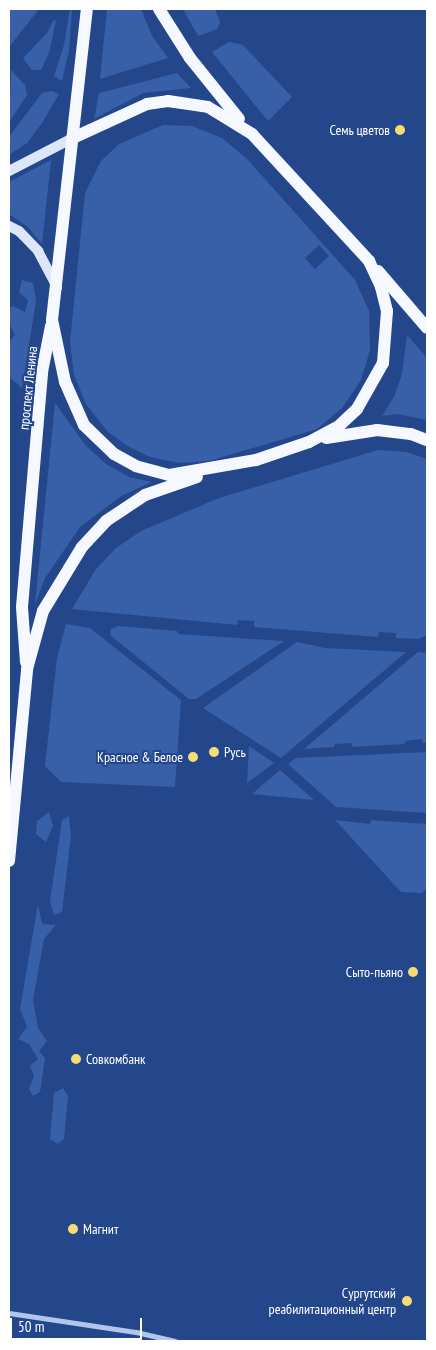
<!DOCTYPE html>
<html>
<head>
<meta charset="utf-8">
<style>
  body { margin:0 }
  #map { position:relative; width:436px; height:1350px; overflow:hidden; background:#24478b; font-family:"PT Sans Narrow",sans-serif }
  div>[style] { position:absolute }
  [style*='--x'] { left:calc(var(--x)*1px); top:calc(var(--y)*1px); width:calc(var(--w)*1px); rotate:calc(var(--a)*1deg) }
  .green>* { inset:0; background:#3860a8 }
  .street>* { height:5px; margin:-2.5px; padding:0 2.5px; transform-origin:2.5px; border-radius:2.5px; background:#b1c6ea }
  .secondary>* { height:10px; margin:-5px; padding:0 5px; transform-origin:5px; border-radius:5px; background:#dce6f8 }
  .primary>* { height:12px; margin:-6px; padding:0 6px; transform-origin:6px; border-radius:6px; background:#f5f8fe }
  .dots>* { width:14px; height:14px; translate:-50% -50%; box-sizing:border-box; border:2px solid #24478b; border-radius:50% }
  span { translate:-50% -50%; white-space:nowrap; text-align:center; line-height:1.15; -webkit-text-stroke:4px #24478b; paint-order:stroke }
  .poi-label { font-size:14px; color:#fff }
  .right { translate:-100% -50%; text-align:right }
  .left { translate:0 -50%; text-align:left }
  .street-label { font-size:14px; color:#fff }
  .frame { position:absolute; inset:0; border:10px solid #fff; pointer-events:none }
  .scale { position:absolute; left:10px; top:1318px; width:132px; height:22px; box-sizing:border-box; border:2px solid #fff; border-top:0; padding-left:6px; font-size:15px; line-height:18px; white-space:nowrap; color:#fff; -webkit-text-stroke:4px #24478b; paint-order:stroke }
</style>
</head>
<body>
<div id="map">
  <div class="green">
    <div style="clip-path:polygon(9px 9px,39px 9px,9px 47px)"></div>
    <div style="clip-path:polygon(70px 9px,72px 9px,69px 50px,62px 81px,54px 76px,64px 45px)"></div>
    <div style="clip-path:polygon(107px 9px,141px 9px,152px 36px,168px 58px,100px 79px)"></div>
    <div style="clip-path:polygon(183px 9px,215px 9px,220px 22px,217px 29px,198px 36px)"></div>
    <div style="clip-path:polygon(56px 20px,49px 53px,41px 70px,32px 70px,23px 58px,47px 33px,53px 21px)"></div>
    <div style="clip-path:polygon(229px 42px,243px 45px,292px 97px,268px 121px,212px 52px)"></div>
    <div style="clip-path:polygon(11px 70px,25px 85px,27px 95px,9px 122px)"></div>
    <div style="clip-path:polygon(177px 73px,191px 88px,143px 93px,94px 119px,99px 93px)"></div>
    <div style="clip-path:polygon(52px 91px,59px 94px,42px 123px,27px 143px,9px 155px,9px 137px,42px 93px)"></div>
    <div style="clip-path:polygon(evenodd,163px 125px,192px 126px,222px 138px,247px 159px,355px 280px,369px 311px,370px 350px,361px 380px,342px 408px,317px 429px,209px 461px,179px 463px,150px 457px,126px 445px,108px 432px,86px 404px,74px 375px,70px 342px,85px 193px,101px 161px,119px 144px,163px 125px,319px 245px,329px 256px,315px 269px,305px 258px,319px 245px)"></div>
    <div style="clip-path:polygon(51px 160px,42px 244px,28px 227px,9px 214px,9px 182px)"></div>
    <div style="clip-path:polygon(22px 280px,33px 283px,36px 301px,22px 388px,9px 377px,9px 342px,15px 335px,9px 323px,9px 310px,12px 306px,25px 312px,28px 300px,19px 292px)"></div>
    <div style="clip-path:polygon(407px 335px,427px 358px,427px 420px,398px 414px,382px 416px,394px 397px,402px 374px)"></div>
    <div style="clip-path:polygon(55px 403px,86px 446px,106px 464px,129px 477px,152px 482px,121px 496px,80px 527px,45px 578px,35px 604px)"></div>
    <div style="clip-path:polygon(378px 450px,407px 452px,427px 459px,427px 635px,419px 639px,396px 638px,396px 633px,379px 632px,378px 637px,254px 627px,254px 621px,238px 620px,237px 625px,72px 609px,96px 569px,116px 548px,141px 531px,219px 498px)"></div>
    <div style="clip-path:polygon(66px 624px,90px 628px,181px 700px,175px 787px,61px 782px,45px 766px,57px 658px)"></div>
    <div style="clip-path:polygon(118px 626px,177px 631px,178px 634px,284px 641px,196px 699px,189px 699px,110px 635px,111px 629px)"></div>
    <div style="clip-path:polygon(297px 642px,325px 648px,406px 652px,281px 758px,203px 708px)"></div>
    <div style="clip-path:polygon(418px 652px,427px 653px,427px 743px,423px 743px,422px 739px,405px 741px,405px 744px,352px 747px,352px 743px,335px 744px,334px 747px,304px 749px)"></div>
    <div style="clip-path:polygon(249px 746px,274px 763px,247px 783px)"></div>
    <div style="clip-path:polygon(427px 752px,427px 813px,336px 807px,288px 764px,296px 758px)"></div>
    <div style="clip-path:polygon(280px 770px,314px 800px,252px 794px)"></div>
    <div style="clip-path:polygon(49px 812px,53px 826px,46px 842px,36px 834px,37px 821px)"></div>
    <div style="clip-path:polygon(69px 816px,71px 836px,62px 912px,54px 915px,50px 901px,62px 820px)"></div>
    <div style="clip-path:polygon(335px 820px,370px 824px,371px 820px,427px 824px,427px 888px,422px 893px,401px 892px)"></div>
    <div style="clip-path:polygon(38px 904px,42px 924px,56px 925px,44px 939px,33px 1000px,38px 1028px,47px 1041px,39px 1051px,45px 1058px,40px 1092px,33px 1096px,29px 1089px,34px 1076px,30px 1066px,38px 1059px,29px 1044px,18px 1039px,27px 1027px,20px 1009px)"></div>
    <div style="clip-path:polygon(63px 1088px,68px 1096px,64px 1139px,58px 1144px,50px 1139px,54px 1093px)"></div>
  </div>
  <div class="street">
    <div style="--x:9;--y:1313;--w:128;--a:8.5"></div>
    <div style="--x:136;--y:1332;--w:40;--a:13"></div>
  </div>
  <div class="secondary">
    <div style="--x:9;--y:171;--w:74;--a:-27.3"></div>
    <div style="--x:9;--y:226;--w:11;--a:27"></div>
    <div style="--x:19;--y:231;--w:28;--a:46"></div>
    <div style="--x:38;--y:251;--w:41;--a:62.2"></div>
  </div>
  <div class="primary">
    <div style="--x:159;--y:9;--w:58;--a:57.7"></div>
    <div style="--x:190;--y:58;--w:78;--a:51.2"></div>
    <div style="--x:75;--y:137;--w:79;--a:-24.6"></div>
    <div style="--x:147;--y:104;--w:21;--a:-8"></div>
    <div style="--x:168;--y:101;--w:40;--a:8.5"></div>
    <div style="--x:208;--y:107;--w:52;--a:31.5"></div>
    <div style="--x:252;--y:134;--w:173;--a:47.3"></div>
    <div style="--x:369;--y:261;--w:29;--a:65"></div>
    <div style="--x:381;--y:287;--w:25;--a:76"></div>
    <div style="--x:387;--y:311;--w:52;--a:94.4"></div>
    <div style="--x:383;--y:363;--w:53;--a:119.5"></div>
    <div style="--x:357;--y:409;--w:25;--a:137"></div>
    <div style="--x:339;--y:426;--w:34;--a:152"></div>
    <div style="--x:309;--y:442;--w:56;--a:161.2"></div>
    <div style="--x:256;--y:460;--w:88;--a:170.2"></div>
    <div style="--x:169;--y:475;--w:34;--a:-165"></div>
    <div style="--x:136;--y:466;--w:25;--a:-151"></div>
    <div style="--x:114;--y:454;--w:42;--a:-136"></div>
    <div style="--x:84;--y:425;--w:47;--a:-113.8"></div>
    <div style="--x:65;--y:382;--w:63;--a:-101.8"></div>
    <div style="--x:52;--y:320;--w:313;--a:-83.6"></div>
    <div style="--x:378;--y:271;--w:75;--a:49.3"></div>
    <div style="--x:326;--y:438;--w:52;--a:-8.9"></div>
    <div style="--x:377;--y:430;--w:34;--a:7"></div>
    <div style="--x:411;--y:434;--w:17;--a:21"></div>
    <div style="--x:26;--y:662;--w:55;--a:-94.2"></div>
    <div style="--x:22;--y:607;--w:236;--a:-85.1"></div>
    <div style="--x:42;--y:372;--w:47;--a:-78.9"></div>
    <div style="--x:9;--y:861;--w:193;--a:-84.6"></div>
    <div style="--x:27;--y:669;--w:60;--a:-74.6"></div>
    <div style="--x:43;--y:611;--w:75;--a:-58.6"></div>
    <div style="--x:82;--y:547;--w:35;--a:-47"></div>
    <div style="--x:106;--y:521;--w:47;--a:-33.7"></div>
    <div style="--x:145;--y:495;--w:55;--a:-19.1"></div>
  </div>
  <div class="dots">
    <div style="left:400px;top:130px;background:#f5dc75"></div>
    <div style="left:214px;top:752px;background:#f5dc75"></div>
    <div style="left:193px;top:757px;background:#f5dc75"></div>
    <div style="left:413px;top:972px;background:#f5dc75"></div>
    <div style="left:76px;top:1059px;background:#f5dc75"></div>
    <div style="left:73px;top:1229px;background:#f5dc75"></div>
    <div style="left:407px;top:1301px;background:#f5dc75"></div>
  </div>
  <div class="poi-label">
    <span class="right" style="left:390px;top:130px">Семь цветов</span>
    <span class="left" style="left:224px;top:752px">Русь</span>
    <span class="right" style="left:183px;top:757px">Красное &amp; Белое</span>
    <span class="right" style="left:403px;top:972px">Сыто-пьяно</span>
    <span class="left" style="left:86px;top:1059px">Совкомбанк</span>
    <span class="left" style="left:83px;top:1229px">Магнит</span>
    <span class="right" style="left:396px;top:1301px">Сургутский<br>реабилитационный центр</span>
  </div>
  <div class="street-label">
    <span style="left:28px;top:388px;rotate:-84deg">проспект Ленина</span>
  </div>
  <div class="frame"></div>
  <div class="scale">50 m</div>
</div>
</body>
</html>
